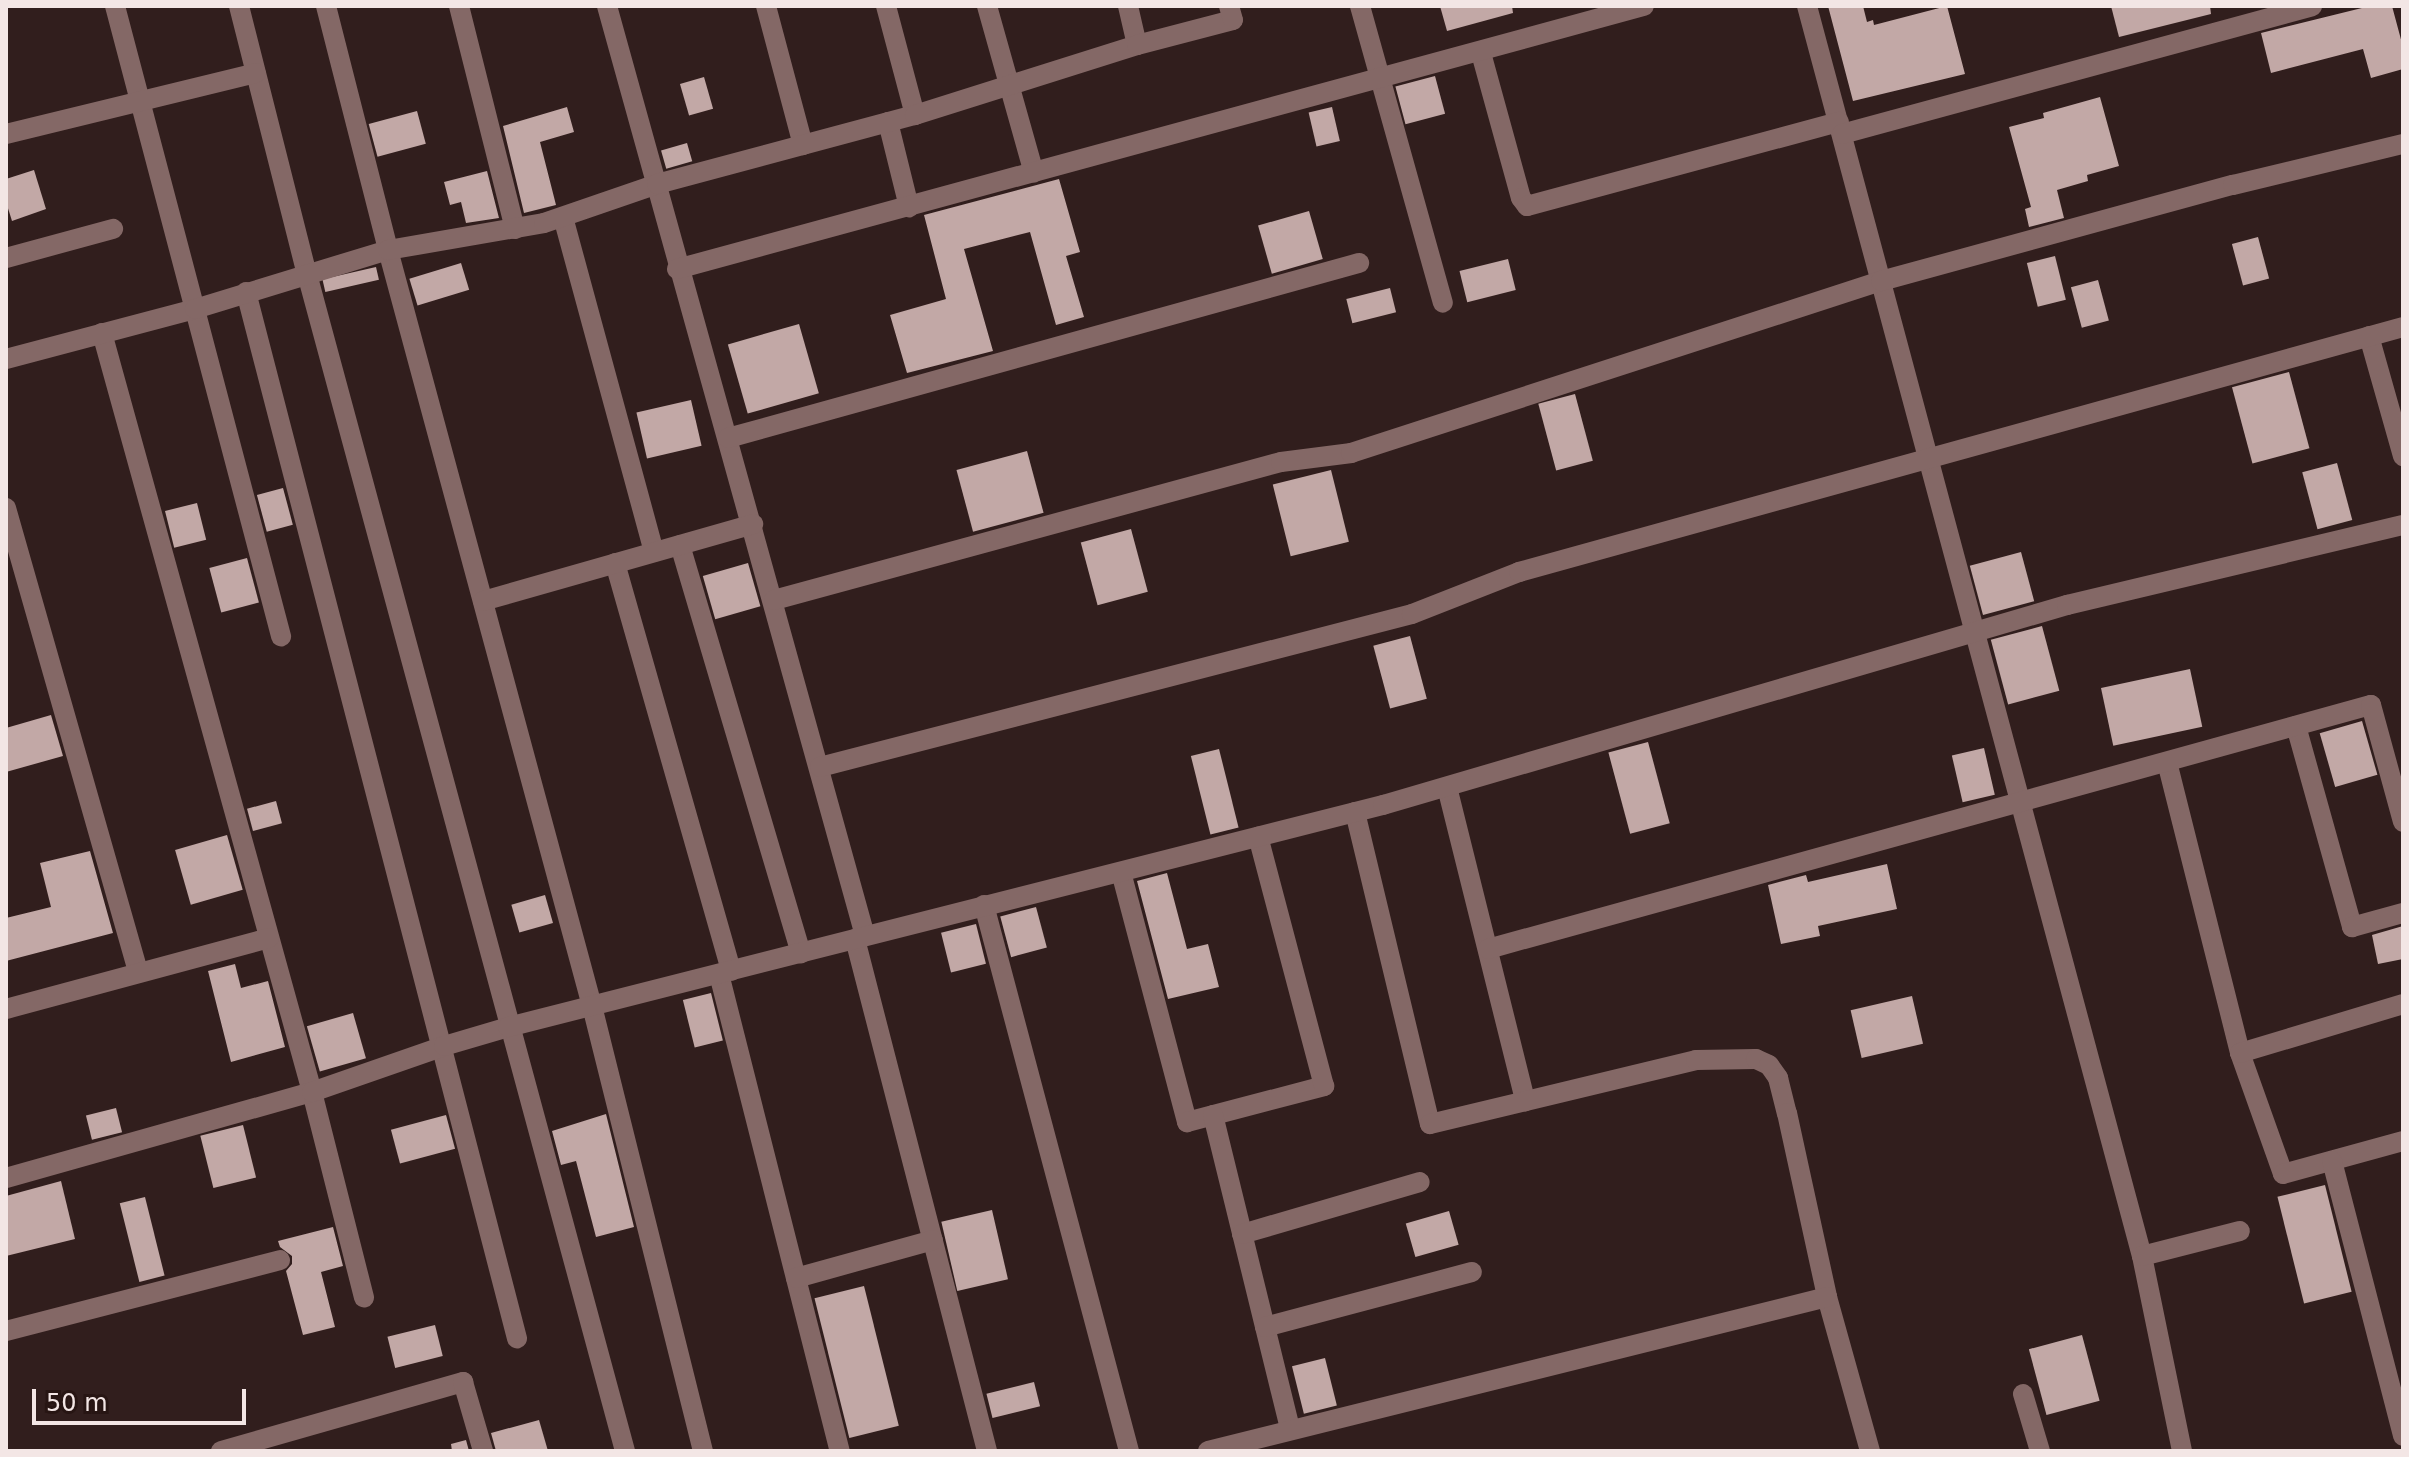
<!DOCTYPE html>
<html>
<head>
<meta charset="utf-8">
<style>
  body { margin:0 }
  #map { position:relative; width:2409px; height:1457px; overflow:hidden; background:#311e1d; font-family:"DejaVu Sans",sans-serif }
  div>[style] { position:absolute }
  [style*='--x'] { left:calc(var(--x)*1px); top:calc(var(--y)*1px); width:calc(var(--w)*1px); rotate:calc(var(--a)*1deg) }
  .building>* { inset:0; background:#c2a8a6; transform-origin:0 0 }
  .minor>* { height:20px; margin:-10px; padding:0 10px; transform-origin:10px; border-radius:10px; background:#846866 }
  span { translate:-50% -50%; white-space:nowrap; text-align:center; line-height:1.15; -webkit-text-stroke:8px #271513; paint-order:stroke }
  .frame { position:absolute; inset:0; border:8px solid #f3e6e5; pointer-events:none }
  .scale { position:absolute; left:32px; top:1389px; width:214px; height:36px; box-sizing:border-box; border:4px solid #f3e6e5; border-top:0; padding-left:10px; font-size:24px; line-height:28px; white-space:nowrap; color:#f3e6e5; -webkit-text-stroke:6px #271513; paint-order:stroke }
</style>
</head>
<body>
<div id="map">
  <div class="building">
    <div style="clip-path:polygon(1440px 6px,1512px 6px,1513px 13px,1447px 31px)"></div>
    <div style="clip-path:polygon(1828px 6px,1863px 6px,1867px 22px,1873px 20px,1874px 25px,1947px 6px,1965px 74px,1853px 101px)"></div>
    <div style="clip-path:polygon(2111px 6px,2210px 6px,2211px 14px,2119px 37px)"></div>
    <div style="clip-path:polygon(2370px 6px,2392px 6px,2403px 47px,2403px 69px,2371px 78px,2363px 49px,2271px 73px,2261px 33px)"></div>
    <div style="left:1435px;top:76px;width:39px;height:41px;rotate:75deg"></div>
    <div style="left:704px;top:77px;width:33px;height:25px;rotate:74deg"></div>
    <div style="clip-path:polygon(2100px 97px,2119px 166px,2087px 175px,2088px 181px,2057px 190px,2064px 218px,2029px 227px,2025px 209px,2031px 207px,2009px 127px,2044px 118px,2043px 113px)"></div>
    <div style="clip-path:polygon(567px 107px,574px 132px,540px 142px,556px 205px,524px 213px,503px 126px)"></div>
    <div style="left:1332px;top:107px;width:35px;height:24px;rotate:77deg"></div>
    <div style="left:417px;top:111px;width:34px;height:50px;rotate:75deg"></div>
    <div style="left:687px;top:143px;width:19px;height:27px;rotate:74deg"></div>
    <div style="clip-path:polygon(34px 170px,46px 209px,12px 221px,6px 202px,6px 179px)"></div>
    <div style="clip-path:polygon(487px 171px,499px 218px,466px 223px,461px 202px,450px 205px,444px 182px)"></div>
    <div style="clip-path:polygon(1059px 179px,1080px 252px,1066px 256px,1084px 317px,1056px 325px,1030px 232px,964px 249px,993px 351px,907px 373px,890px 315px,946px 299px,924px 215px)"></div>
    <div style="left:1309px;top:211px;width:50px;height:53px;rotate:74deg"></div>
    <div style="left:2258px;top:237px;width:43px;height:27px;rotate:75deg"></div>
    <div style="left:2055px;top:256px;width:45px;height:29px;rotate:76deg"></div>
    <div style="left:1508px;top:259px;width:32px;height:50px;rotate:76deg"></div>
    <div style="left:461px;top:263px;width:28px;height:54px;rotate:73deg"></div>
    <div style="left:376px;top:267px;width:13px;height:55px;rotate:77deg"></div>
    <div style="left:2098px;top:280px;width:42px;height:28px;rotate:75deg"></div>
    <div style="left:1390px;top:288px;width:25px;height:45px;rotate:76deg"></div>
    <div style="left:799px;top:324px;width:72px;height:74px;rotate:74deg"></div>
    <div style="left:2289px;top:372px;width:79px;height:59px;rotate:75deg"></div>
    <div style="left:1575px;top:394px;width:69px;height:38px;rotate:75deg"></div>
    <div style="left:691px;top:400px;width:47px;height:56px;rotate:77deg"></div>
    <div style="left:1027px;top:451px;width:64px;height:73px;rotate:75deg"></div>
    <div style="left:2337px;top:463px;width:59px;height:36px;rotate:75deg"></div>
    <div style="left:1331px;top:470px;width:74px;height:60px;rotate:76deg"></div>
    <div style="left:283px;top:488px;width:38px;height:27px;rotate:75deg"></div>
    <div style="left:197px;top:503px;width:38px;height:33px;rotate:76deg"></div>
    <div style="left:1131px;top:529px;width:65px;height:52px;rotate:75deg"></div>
    <div style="left:2021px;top:552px;width:51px;height:53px;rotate:75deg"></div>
    <div style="left:247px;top:558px;width:46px;height:39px;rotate:75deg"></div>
    <div style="left:748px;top:563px;width:45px;height:47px;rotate:74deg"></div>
    <div style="left:2042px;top:626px;width:67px;height:53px;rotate:75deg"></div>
    <div style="left:1410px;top:636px;width:65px;height:38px;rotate:75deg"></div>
    <div style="left:2190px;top:669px;width:59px;height:91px;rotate:78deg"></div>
    <div style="clip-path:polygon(51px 715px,63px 756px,6px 772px,6px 728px)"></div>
    <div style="left:2362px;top:721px;width:56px;height:44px;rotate:74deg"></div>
    <div style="left:1648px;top:742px;width:84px;height:41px;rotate:75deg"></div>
    <div style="left:1984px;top:748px;width:48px;height:33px;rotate:77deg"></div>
    <div style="left:1219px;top:749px;width:81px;height:29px;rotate:76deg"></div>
    <div style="left:276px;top:801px;width:23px;height:30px;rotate:75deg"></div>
    <div style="left:227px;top:835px;width:57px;height:54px;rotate:74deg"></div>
    <div style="clip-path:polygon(90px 851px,113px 933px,6px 961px,6px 918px,51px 907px,40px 863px)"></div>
    <div style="clip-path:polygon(1887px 864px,1897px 909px,1818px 926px,1820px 936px,1781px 944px,1768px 885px,1806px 875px,1808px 882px)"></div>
    <div style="clip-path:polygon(1167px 873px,1187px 949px,1208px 944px,1219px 987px,1168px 999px,1137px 881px)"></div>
    <div style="left:545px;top:895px;width:29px;height:35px;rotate:74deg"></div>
    <div style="left:1036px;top:907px;width:42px;height:37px;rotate:75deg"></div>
    <div style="left:976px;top:924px;width:41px;height:36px;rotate:76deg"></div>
    <div style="clip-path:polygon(2403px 926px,2403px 959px,2378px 964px,2372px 935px)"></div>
    <div style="clip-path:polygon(235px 964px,241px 988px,268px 981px,285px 1047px,231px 1062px,208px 971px)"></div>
    <div style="left:711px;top:993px;width:49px;height:29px;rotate:76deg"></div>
    <div style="left:1912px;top:996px;width:49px;height:63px;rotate:77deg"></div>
    <div style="left:353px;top:1013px;width:47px;height:48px;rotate:74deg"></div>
    <div style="left:116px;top:1108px;width:25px;height:31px;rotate:76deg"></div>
    <div style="clip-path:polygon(606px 1114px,634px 1227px,596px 1237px,576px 1161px,561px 1165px,552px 1131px)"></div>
    <div style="left:446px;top:1115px;width:35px;height:57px;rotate:75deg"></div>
    <div style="left:243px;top:1125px;width:54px;height:44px;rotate:76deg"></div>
    <div style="clip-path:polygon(61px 1181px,75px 1239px,6px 1256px,6px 1196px)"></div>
    <div style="left:2325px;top:1185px;width:110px;height:49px;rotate:76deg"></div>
    <div style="left:145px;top:1197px;width:81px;height:26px;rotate:76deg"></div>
    <div style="left:992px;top:1210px;width:71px;height:52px;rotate:77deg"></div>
    <div style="left:1449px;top:1211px;width:35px;height:45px;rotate:74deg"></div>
    <div style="clip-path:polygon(333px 1227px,343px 1266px,321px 1272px,335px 1327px,303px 1335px,286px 1271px,292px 1264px,292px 1256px,280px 1247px,278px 1241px)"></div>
    <div style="left:864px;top:1286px;width:144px;height:51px;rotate:76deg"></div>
    <div style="left:435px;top:1325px;width:32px;height:49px;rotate:76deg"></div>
    <div style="left:2082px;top:1335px;width:68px;height:55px;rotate:75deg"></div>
    <div style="left:1325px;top:1358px;width:49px;height:34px;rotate:76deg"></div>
    <div style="left:1034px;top:1382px;width:25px;height:49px;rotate:76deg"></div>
    <div style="clip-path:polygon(539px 1420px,548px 1451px,496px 1451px,491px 1433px)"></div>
    <div style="clip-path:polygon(466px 1440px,469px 1451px,452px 1451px,451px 1444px)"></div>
  </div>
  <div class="minor">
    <div style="--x:115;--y:6;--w:652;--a:75.24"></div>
    <div style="--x:239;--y:6;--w:276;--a:75.8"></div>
    <div style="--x:307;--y:274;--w:1219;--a:74.88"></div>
    <div style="--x:326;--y:6;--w:252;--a:75.7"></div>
    <div style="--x:388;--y:250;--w:783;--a:74.9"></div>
    <div style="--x:592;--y:1006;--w:459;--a:76"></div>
    <div style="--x:459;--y:6;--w:230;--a:75.9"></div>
    <div style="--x:607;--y:6;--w:965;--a:74.49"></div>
    <div style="--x:766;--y:6;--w:144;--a:75.1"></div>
    <div style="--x:886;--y:6;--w:113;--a:75.1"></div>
    <div style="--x:987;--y:6;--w:173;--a:74.3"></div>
    <div style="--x:1128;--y:6;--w:40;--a:77"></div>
    <div style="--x:1360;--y:6;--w:308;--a:74.4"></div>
    <div style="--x:1807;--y:6;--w:1294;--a:75"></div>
    <div style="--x:2142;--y:1256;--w:199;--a:78.4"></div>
    <div style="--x:1481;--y:53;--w:150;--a:74.6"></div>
    <div style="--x:1521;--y:198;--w:10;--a:53"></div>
    <div style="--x:1527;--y:206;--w:323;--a:-15.1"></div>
    <div style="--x:888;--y:122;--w:88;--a:76.1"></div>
    <div style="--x:6;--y:134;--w:257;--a:-13.7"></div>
    <div style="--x:1842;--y:134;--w:487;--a:-15.2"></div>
    <div style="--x:563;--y:217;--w:347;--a:74.8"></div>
    <div style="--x:6;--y:258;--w:111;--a:-15.2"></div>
    <div style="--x:677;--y:269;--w:1002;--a:-15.22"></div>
    <div style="--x:246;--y:292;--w:1081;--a:75.48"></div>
    <div style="--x:102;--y:333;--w:788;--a:74.53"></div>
    <div style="--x:312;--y:1092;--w:212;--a:75.8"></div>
    <div style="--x:2369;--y:336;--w:125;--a:74.2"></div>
    <div style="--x:6;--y:359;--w:196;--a:-14.8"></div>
    <div style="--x:195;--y:309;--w:202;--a:-17"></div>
    <div style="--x:388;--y:250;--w:158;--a:-9.8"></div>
    <div style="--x:544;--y:223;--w:120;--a:-19"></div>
    <div style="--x:657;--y:184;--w:267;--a:-15"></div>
    <div style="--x:915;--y:115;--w:233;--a:-17.5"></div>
    <div style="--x:1137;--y:45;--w:99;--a:-14.6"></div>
    <div style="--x:1233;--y:20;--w:15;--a:-106"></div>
    <div style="--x:728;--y:438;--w:655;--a:-15.5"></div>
    <div style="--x:6;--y:508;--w:482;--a:74.1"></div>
    <div style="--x:680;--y:545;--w:426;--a:73.5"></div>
    <div style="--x:615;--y:563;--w:424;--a:74.1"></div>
    <div style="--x:774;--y:600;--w:525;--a:-15.23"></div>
    <div style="--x:1281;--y:462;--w:71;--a:-7.3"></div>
    <div style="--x:1351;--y:453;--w:557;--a:-17.98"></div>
    <div style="--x:1881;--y:281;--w:365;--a:-15.3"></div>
    <div style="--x:2233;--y:185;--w:175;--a:-13.6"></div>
    <div style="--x:483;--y:601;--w:281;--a:-15.9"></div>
    <div style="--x:2296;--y:726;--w:209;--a:74.4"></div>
    <div style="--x:2352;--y:927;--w:53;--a:-15.4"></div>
    <div style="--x:2167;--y:762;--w:300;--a:75.9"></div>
    <div style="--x:2240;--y:1053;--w:128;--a:70.4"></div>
    <div style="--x:2283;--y:1174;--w:124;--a:-15.4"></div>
    <div style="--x:820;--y:767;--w:611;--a:-14.49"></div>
    <div style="--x:1412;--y:614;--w:115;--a:-21.4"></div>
    <div style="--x:1519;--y:572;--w:917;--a:-15.49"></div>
    <div style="--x:1447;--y:787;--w:324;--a:76"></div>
    <div style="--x:1355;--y:812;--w:321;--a:76.5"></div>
    <div style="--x:1430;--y:1124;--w:274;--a:-13.5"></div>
    <div style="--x:1696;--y:1060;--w:60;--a:-1"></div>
    <div style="--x:1756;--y:1059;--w:14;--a:25"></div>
    <div style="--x:1769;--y:1065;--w:16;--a:55"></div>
    <div style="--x:1778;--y:1078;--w:36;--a:76"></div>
    <div style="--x:1787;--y:1113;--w:188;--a:77.7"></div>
    <div style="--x:1827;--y:1297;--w:160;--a:74.4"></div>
    <div style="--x:1121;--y:872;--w:259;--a:75.2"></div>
    <div style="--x:1187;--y:1122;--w:142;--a:-14.7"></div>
    <div style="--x:1324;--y:1086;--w:258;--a:-104.8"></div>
    <div style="--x:984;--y:905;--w:565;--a:75.13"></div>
    <div style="--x:855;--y:939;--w:529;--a:75.54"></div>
    <div style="--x:1488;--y:949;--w:916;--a:-15.45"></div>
    <div style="--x:2371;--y:705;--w:121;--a:74.7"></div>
    <div style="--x:719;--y:974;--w:492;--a:75.8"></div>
    <div style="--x:6;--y:1009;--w:272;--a:-15.1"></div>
    <div style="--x:2240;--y:1053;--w:170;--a:-16.7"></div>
    <div style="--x:1213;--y:1115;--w:323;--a:76.2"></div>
    <div style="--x:2332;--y:1161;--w:284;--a:75.5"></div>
    <div style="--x:6;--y:1178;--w:318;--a:-15.7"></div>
    <div style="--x:312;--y:1092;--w:140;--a:-19.2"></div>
    <div style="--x:444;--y:1046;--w:67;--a:-16.5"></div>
    <div style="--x:508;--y:1027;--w:903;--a:-14.24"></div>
    <div style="--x:1383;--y:805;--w:713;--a:-16.3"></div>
    <div style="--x:2067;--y:605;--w:345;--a:-13.4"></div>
    <div style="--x:1242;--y:1234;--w:185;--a:-16.3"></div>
    <div style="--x:2142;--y:1256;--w:101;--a:-14.3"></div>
    <div style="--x:796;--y:1278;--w:142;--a:-15.5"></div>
    <div style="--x:1265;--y:1327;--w:214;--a:-14.9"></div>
    <div style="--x:6;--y:1331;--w:283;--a:-14.5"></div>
    <div style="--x:2023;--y:1394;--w:59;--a:73.4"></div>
    <div style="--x:221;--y:1451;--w:252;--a:-15.9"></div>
    <div style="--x:463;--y:1382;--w:72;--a:73.8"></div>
    <div style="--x:1208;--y:1451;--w:638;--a:-13.97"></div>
  </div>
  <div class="frame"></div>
  <div class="scale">50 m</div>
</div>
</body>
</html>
